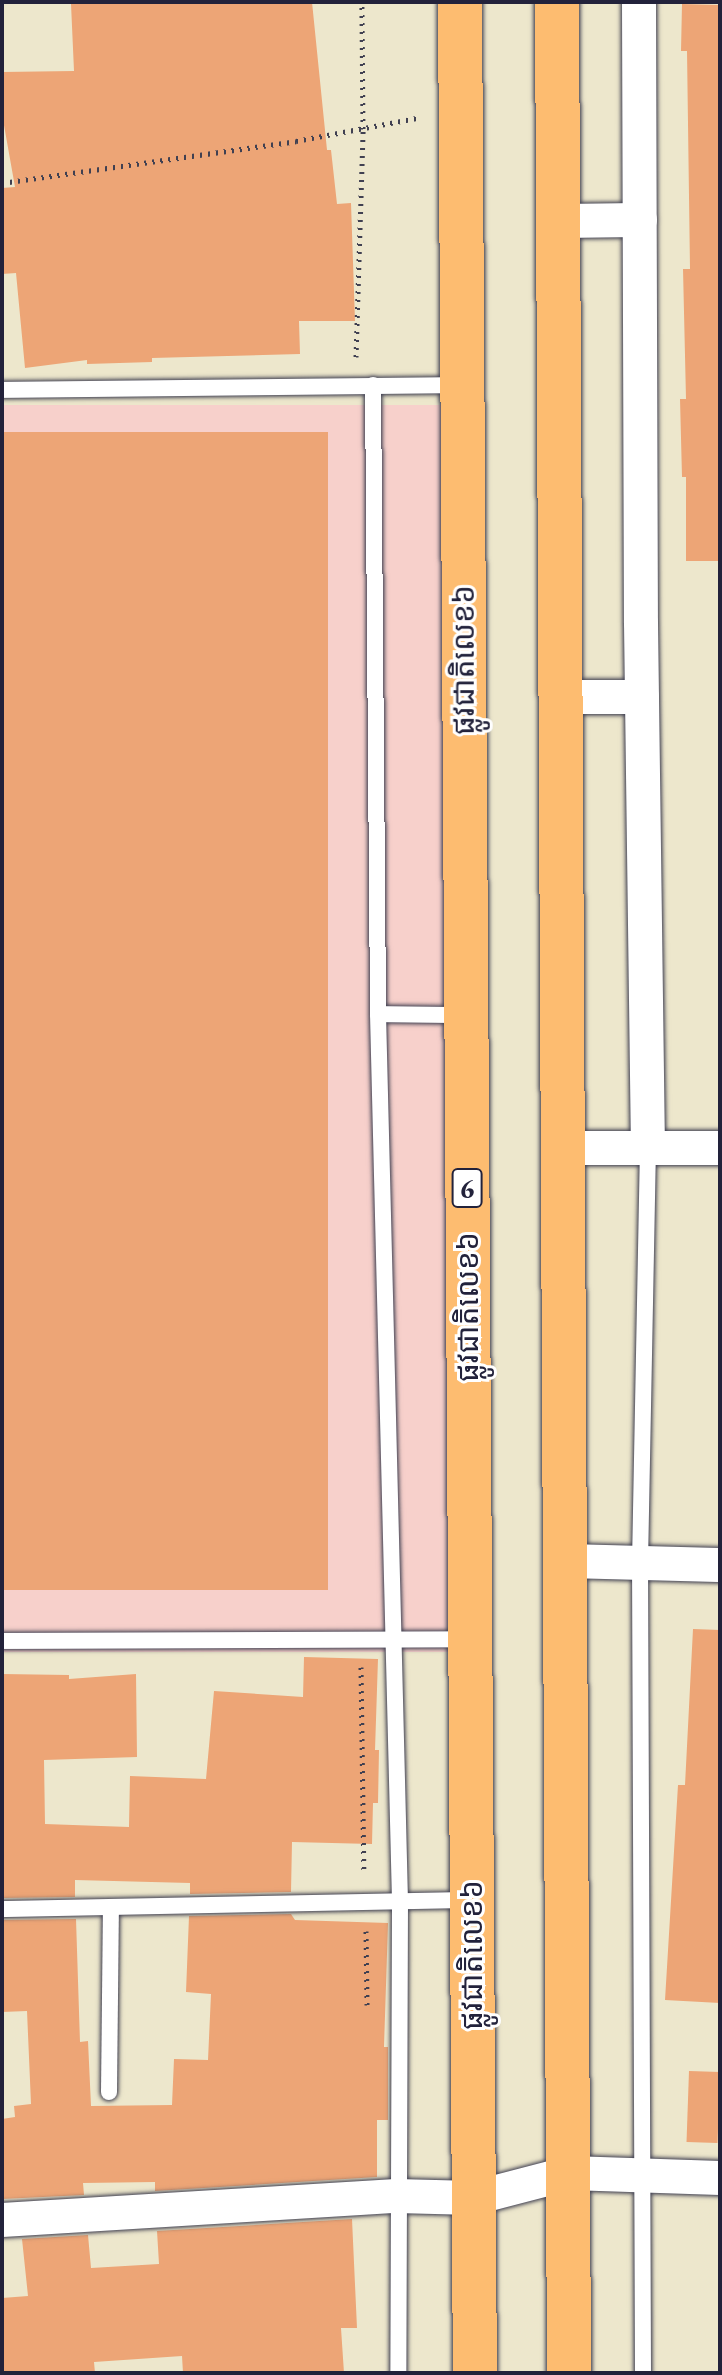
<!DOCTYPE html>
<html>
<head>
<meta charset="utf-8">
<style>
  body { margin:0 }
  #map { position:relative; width:722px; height:2375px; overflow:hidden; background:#ede7cc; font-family:"EB Garamond","Noto Sans Khmer",serif }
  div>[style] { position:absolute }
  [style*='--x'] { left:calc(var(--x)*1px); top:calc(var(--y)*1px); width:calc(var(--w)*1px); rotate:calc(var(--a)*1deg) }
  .built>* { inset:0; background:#f7d0cb; transform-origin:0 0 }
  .building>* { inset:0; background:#eda576; transform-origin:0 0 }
  .path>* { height:5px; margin-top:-2.5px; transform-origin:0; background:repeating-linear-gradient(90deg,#404051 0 2px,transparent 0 8px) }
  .roads { filter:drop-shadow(0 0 2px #404051) drop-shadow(0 0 2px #404051) }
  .service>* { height:16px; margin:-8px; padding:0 8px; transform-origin:8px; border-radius:8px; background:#fff }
  .minor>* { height:34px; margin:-17px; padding:0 17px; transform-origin:17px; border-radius:17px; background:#fff }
  .primary>* { height:44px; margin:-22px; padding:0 22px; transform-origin:22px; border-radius:22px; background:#fdbc70 }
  span { translate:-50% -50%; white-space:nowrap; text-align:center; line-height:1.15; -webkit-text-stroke:6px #fff; paint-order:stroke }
  .shield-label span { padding:2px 6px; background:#fff; border:2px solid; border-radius:6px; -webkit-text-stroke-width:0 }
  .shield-label { font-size:28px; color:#22223b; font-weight:700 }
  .street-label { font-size:30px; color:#22223b }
  .frame { position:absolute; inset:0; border:4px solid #22223b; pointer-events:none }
</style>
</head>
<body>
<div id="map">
  <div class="built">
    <div style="left:460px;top:405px;width:1247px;height:458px;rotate:90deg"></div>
  </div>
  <div class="building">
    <div style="clip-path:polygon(79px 2px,312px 2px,327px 150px,331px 150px,337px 204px,351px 203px,355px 321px,299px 321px,300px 354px,152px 358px,152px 362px,87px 364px,87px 360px,25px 368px,16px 273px,2px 274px,2px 188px,15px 187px,2px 114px,2px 72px,74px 71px,71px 4px)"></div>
    <div style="clip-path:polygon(682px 4px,720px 5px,720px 561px,686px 561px,686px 477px,682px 477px,680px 399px,686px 399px,683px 269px,690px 269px,687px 51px,681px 51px)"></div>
    <div style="left:328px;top:432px;width:1158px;height:326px;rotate:90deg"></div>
    <div style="clip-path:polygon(693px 1629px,720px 1630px,720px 2003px,665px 2000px,678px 1785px,685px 1785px)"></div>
    <div style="clip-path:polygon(304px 1657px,378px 1659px,375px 1750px,379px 1750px,378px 1803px,373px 1803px,372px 1844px,292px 1842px,291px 1892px,190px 1894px,190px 1883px,75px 1880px,75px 1897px,2px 1898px,2px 1674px,69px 1675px,69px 1679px,136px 1674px,137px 1757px,44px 1760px,45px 1824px,129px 1827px,130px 1776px,206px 1779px,214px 1691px,303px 1697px)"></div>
    <div style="clip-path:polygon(291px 1914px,295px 1920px,388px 1923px,384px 2047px,388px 2047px,388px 2120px,377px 2120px,377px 2177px,155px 2191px,155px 2182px,83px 2183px,84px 2195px,2px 2199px,2px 2119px,15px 2117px,14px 2106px,31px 2104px,27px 2011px,2px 2012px,2px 1920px,76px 1919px,80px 2042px,88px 2041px,91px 2106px,172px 2105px,174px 2059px,208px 2060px,211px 1994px,186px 1992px,189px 1916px)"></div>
    <div style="left:689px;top:2071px;width:31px;height:71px;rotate:2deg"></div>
    <div style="clip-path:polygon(352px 2219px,357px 2328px,341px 2328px,344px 2373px,183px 2373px,182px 2356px,94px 2362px,95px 2373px,2px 2373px,2px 2298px,28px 2296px,22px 2239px,88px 2235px,91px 2268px,159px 2264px,157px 2231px)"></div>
  </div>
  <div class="path">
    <div style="--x:2;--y:183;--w:297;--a:-8.1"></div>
    <div style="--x:296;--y:141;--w:123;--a:-10.8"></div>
    <div style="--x:356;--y:357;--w:228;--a:-88.2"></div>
    <div style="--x:363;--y:129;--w:127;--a:-90.5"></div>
    <div style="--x:361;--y:1667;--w:206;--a:89.2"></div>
    <div style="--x:366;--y:1931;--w:74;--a:89.2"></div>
  </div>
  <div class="roads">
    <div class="service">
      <div style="--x:373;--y:385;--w:629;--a:89.54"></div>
      <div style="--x:378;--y:1014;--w:888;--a:88.58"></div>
      <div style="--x:400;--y:1902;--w:471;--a:90.2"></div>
      <div style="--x:2;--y:390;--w:458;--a:-0.6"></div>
      <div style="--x:378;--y:1014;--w:86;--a:0.7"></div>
      <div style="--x:2;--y:1641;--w:466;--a:-0.2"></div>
      <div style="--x:2;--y:1909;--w:468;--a:-1.1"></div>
      <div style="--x:109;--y:2092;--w:185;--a:-89.4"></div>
      <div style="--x:643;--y:2373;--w:810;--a:-90.21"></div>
      <div style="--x:640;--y:1563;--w:415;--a:-88.9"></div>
    </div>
    <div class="minor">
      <div style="--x:639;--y:2;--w:621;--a:89.82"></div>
      <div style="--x:641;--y:623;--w:525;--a:89.24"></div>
      <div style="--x:559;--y:221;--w:81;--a:-0.7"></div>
      <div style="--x:562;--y:697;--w:80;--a:0"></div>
      <div style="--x:564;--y:1148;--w:156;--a:0"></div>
      <div style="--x:566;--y:1561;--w:154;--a:1.5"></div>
      <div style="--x:2;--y:2220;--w:395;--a:-3.5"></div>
      <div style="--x:396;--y:2196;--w:78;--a:1.5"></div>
      <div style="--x:474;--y:2198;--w:99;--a:-14.6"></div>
      <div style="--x:570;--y:2173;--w:150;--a:1.9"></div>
    </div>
    <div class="primary">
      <div style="--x:460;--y:2;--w:2371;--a:89.64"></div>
      <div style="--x:557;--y:2;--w:2371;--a:89.71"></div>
    </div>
  </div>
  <div class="shield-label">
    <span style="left:467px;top:1188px">6</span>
  </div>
  <div class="street-label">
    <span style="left:464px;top:660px;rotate:-90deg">ផ្លូវជាតិលេខ៦</span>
    <span style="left:468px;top:1307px;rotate:-90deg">ផ្លូវជាតិលេខ៦</span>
    <span style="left:472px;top:1955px;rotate:-90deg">ផ្លូវជាតិលេខ៦</span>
  </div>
  <div class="frame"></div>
</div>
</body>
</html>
